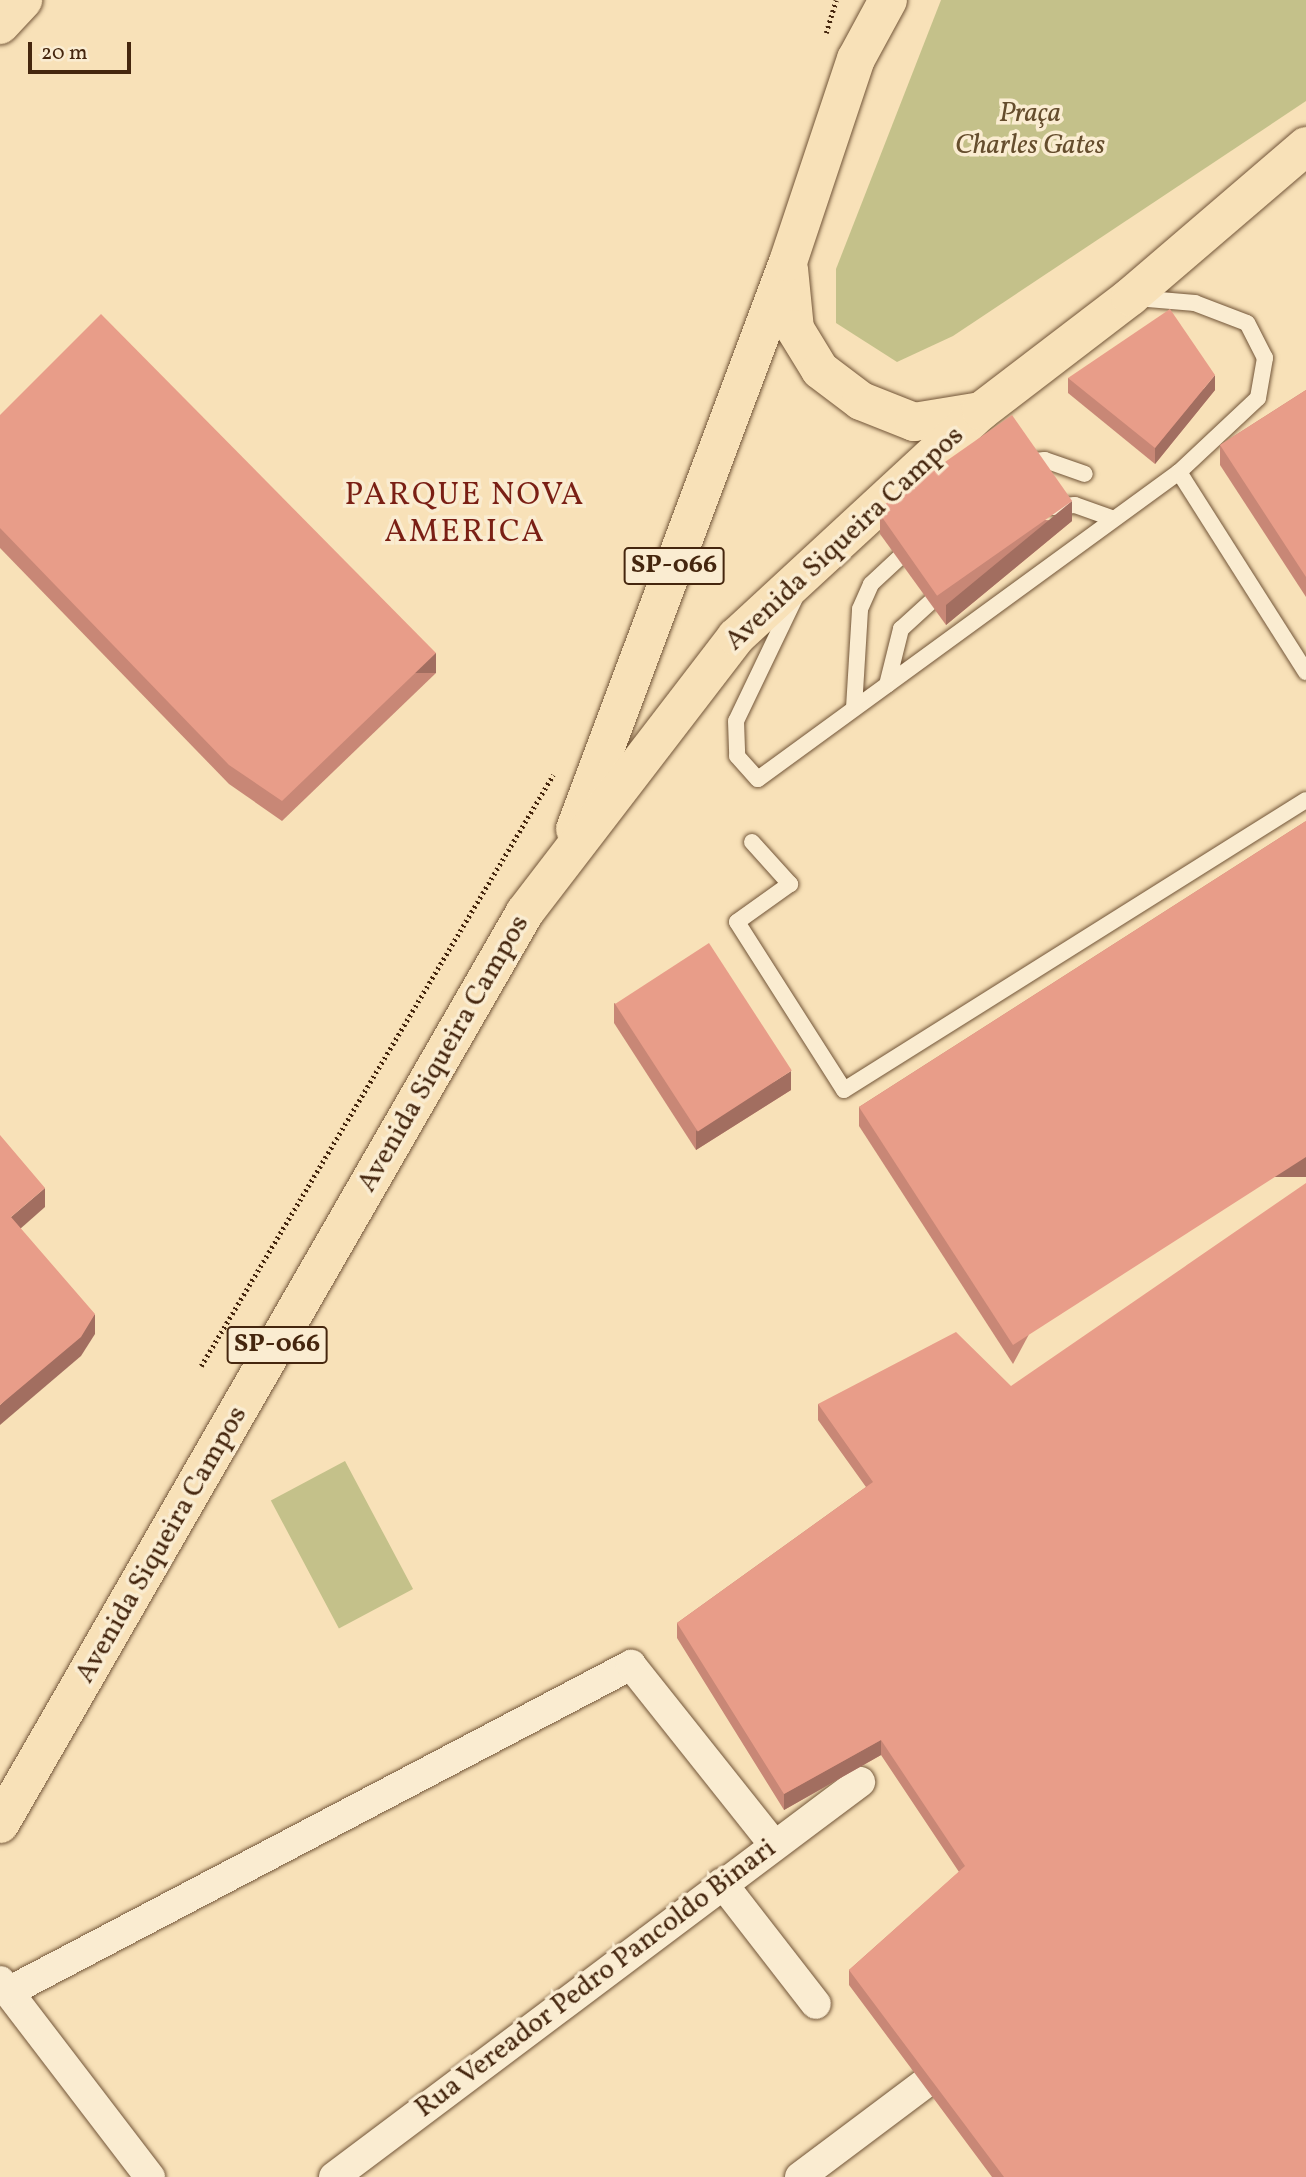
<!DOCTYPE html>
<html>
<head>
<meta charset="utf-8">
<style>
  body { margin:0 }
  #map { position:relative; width:1306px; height:2177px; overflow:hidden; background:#f8e1b8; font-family:Vollkorn,serif }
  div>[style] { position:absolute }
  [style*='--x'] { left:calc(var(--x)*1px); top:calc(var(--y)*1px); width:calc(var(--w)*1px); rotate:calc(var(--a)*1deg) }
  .green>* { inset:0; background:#c4c18a; transform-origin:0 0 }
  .path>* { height:4.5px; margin-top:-2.25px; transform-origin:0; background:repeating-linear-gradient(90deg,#45260e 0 2px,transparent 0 5.5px) }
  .roads { filter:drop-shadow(0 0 2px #725538) drop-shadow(0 0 2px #725538) }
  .lane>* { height:16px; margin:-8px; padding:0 8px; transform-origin:8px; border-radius:8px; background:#faecd1 }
  .street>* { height:30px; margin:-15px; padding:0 15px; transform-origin:15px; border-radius:15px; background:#faecd1 }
  .primary>* { height:38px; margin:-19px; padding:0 19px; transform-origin:19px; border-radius:19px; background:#f8e1b8 }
  .wall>* { inset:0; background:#c88776 }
  .shaded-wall>* { inset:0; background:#a26e60; transform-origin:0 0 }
  .building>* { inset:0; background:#e89d89; transform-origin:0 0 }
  span { translate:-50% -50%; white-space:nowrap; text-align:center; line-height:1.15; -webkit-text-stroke:7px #faecd1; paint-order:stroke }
  .shield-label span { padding:2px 5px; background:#faecd1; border:2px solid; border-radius:5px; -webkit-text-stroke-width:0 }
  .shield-label { font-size:26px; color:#45260e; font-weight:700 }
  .park-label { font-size:28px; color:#654d2d; font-style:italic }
  .street-label { font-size:28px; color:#45260e }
  .quarter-label { font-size:32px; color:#7a1f14; letter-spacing:2px }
  .scale { position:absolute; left:28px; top:42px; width:103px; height:32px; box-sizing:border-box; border:4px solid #45260e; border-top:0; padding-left:9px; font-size:21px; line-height:24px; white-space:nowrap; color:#45260e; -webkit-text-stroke:5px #faecd1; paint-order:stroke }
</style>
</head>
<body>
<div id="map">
  <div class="green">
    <div style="clip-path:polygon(941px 0,1306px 0,1306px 101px,953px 336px,897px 362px,836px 323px,836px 269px)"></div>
    <div style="left:345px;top:1461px;width:145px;height:84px;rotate:62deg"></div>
  </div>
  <div class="path">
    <div style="--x:826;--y:33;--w:34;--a:-73"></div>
    <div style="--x:201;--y:1366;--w:688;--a:-59.22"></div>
  </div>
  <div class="roads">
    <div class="lane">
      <div style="--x:1023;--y:462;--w:22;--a:-5"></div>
      <div style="--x:1045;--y:460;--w:42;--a:19.3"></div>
      <div style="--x:1179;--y:472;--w:237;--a:57.6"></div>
      <div style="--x:1053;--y:507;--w:22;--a:-5"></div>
      <div style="--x:1075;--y:505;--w:41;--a:19.7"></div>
      <div style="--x:795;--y:598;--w:136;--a:115.6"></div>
      <div style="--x:736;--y:721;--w:35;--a:88"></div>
      <div style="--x:737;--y:756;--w:31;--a:48"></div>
      <div style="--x:758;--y:779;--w:521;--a:-36.1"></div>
      <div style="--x:1179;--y:472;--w:108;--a:-43.1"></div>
      <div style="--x:1258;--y:398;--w:41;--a:-80.1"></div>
      <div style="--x:1265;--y:358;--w:39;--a:-117"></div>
      <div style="--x:1247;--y:323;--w:56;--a:-159"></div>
      <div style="--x:1195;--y:303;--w:59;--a:-175.2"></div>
      <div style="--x:887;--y:685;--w:58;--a:-76"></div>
      <div style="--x:901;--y:629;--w:61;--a:-42.3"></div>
      <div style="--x:854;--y:708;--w:99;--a:-86.5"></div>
      <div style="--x:860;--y:609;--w:27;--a:-66"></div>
      <div style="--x:871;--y:584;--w:59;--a:-42.9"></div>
      <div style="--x:752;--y:842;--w:57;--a:47.9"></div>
      <div style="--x:790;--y:884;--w:65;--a:144.4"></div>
      <div style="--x:737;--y:922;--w:199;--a:57.5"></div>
      <div style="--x:844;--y:1090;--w:545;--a:-32.12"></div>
    </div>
    <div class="street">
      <div style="--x:722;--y:1883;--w:153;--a:52.2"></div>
      <div style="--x:0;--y:1981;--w:247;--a:52.6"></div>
      <div style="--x:8;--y:1992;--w:704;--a:-27.69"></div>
      <div style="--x:631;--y:1665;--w:230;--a:51.5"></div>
      <div style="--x:334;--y:2177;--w:658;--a:-36.9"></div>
      <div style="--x:800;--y:2177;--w:165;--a:-36.9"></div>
    </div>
    <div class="primary">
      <div style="--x:0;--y:25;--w:34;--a:-47"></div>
      <div style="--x:789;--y:269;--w:60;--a:84.3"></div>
      <div style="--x:795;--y:329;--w:48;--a:58.6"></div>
      <div style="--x:820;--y:370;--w:51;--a:37.1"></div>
      <div style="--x:861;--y:401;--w:57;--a:21.6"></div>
      <div style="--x:914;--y:422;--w:68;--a:-9.3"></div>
      <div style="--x:575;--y:829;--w:606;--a:-69.41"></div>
      <div style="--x:788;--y:262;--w:214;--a:-71.5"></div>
      <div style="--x:856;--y:59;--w:67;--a:-61.5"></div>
      <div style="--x:0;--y:1824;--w:1052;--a:-60.07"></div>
      <div style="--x:525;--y:912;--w:347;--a:-52.5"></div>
      <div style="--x:736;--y:637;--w:333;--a:-42.7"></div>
      <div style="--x:981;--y:411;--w:188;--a:-37.4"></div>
      <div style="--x:1130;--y:297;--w:232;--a:-40.6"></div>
    </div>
  </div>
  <div class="wall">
    <div style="clip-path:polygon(1068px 378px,1215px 390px,1155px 464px,1068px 393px)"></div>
    <div style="clip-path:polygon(1306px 390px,1306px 597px,1220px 465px,1220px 445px)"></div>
    <div style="clip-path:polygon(0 415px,436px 673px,282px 821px,229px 784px,0 548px)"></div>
    <div style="clip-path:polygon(880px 514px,1072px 521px,946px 625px,880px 534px)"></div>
    <div style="clip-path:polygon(1306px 821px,1013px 1364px,859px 1126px,859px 1107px)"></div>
    <div style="clip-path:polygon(614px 1003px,791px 1090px,696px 1150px,614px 1023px)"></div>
    <div style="clip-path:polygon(1011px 1386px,1306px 2177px,992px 2177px,849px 1985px,849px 1970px,959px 1872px,881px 1755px,784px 1810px,677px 1638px,677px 1623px,866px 1487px,818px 1420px,818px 1404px)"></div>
  </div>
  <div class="shaded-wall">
    <div style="clip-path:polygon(1215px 375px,1215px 390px,1155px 464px,1155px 448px)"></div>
    <div style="clip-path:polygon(1072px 501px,1072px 521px,946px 625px,946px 605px)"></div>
    <div style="left:436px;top:653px;width:20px;height:214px;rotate:90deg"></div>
    <div style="clip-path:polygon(791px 1071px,791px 1090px,696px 1150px,696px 1131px)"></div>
    <div style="left:1306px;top:1157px;width:20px;height:348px;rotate:90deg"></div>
    <div style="clip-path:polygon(45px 1188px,45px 1207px,11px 1237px,11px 1217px)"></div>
    <div style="clip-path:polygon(95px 1314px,95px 1334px,81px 1356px,0 1425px,0 1405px)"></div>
    <div style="clip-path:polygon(881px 1740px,881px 1755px,784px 1810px,784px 1794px)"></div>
  </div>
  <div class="building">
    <div style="clip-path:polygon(1170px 309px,1215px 375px,1155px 448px,1068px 378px)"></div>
    <div style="clip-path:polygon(101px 314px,436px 653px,282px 801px,229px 765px,0 528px,0 415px)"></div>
    <div style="clip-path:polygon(1306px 390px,1306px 577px,1220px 445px)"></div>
    <div style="left:1012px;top:415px;width:105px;height:165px;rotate:55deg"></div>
    <div style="clip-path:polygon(1306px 821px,1306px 1157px,1013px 1345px,859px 1107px)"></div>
    <div style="left:709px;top:943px;width:152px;height:112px;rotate:57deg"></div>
    <div style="clip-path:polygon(0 1135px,45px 1188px,11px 1217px,95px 1314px,81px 1337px,0 1405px)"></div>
    <div style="clip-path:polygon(1306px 1183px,1306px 2177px,1004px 2177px,849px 1970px,965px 1866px,881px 1740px,784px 1794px,677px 1623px,873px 1482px,818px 1404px,956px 1332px,1011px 1386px)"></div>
  </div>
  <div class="shield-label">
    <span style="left:674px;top:566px">SP-066</span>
    <span style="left:277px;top:1345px">SP-066</span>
  </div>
  <div class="park-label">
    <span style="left:1030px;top:130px">Praça<br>Charles Gates</span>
  </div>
  <div class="street-label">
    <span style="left:845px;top:539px;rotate:-43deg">Avenida Siqueira Campos</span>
    <span style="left:444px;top:1054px;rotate:-60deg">Avenida Siqueira Campos</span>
    <span style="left:162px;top:1545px;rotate:-60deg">Avenida Siqueira Campos</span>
    <span style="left:596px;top:1979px;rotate:-37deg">Rua Vereador Pedro Pancoldo Binari</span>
  </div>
  <div class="quarter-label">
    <span style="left:465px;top:515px">PARQUE NOVA<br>AMERICA</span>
  </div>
  <div class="scale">20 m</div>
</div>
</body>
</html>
